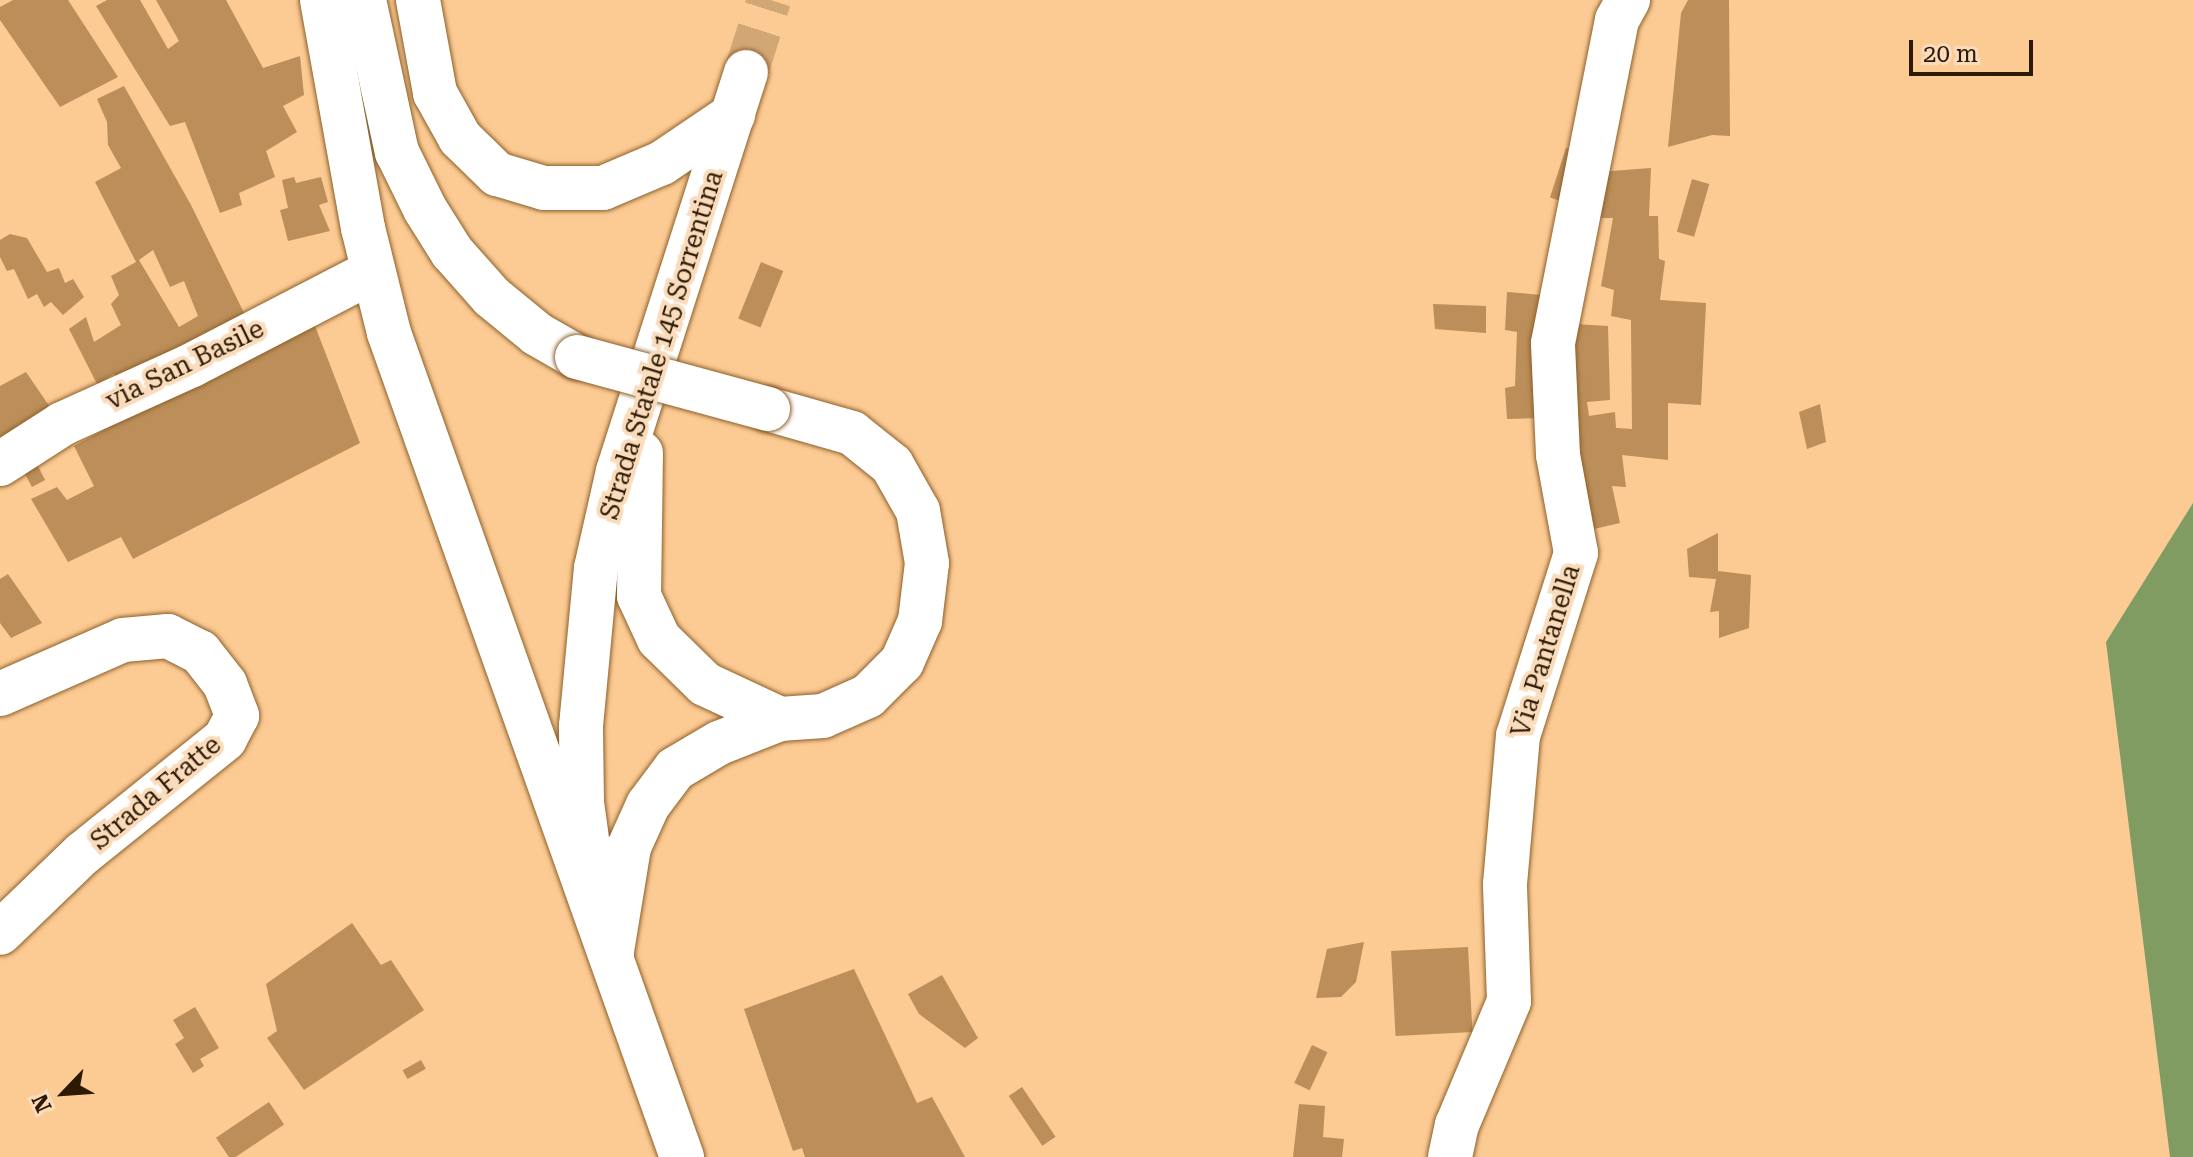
<!DOCTYPE html>
<html>
<head>
<meta charset="utf-8">
<style>
  body { margin:0 }
  #map { position:relative; width:2193px; height:1157px; overflow:hidden; background:#fcca93; font-family:"Roboto Serif",serif }
  div>[style] { position:absolute }
  [style*='--x'] { left:calc(var(--x)*1px); top:calc(var(--y)*1px); width:calc(var(--w)*1px); rotate:calc(var(--a)*1deg) }
  .forest>* { inset:0; background:#819c63 }
  .building>* { inset:0; background:#bc8e59; transform-origin:0 0 }
  .highway-tunnel>* { height:44px; margin-top:-22px; transform-origin:0; background:repeating-linear-gradient(90deg,#d2a776 0 44px,transparent 0 66px) }
  .roads { filter:drop-shadow(0 0 2px #8d612b) drop-shadow(0 0 2px #8d612b) }
  .minor>* { height:44px; margin:-22px; padding:0 22px; transform-origin:22px; border-radius:22px; background:#fff }
  .major>* { height:44px; margin:-22px; padding:0 22px; transform-origin:22px; border-radius:22px; background:#fff }
  .highway>* { height:44px; margin:-22px; padding:0 22px; transform-origin:22px; border-radius:22px; background:#fff }
  .bridges { filter:drop-shadow(0 0 2px #8d612b) drop-shadow(0 0 2px #8d612b) }
  .major-bridge>* { height:44px; margin:-22px; padding:0 22px; transform-origin:22px; border-radius:22px; background:#fff }
  span { translate:-50% -50%; white-space:nowrap; text-align:center; line-height:1.15; -webkit-text-stroke:8px #fadcbc; paint-order:stroke }
  .street-label { font-size:26px; color:#2c1a04 }
  .north { position:absolute; left:24px; top:1053px; width:80px; height:80px; -webkit-text-stroke:6px #fadcbc; paint-order:stroke; rotate:245deg; font-size:22px; font-weight:700; line-height:32px; text-align:center; color:#2c1a04 }
  .north::after { content:''; display:block; margin:auto; width:28px; height:36px; background:#2c1a04; clip-path:polygon(50% 0,100% 100%,50% 72%,0 100%) }
  .scale { position:absolute; left:1909px; top:40px; width:124px; height:36px; box-sizing:border-box; border:4px solid #2c1a04; border-top:0; padding-left:10px; font-size:24px; line-height:28px; white-space:nowrap; color:#2c1a04; -webkit-text-stroke:6px #fadcbc; paint-order:stroke }
</style>
</head>
<body>
<div id="map">
  <div class="forest">
    <div style="clip-path:polygon(2193px 503px,2193px 1157px,2170px 1157px,2106px 642px)"></div>
  </div>
  <div class="building">
    <div style="clip-path:polygon(13px 0,68px 0,118px 77px,60px 107px,0 20px,0 7px)"></div>
    <div style="clip-path:polygon(107px 0,140px 0,168px 49px,179px 41px,156px 0,226px 0,263px 68px,300px 56px,304px 95px,283px 106px,297px 132px,266px 151px,275px 177px,239px 193px,242px 205px,220px 213px,185px 122px,170px 126px,96px 6px)"></div>
    <div style="clip-path:polygon(1688px 0,1729px 0,1730px 136px,1712px 135px,1668px 147px,1681px 13px)"></div>
    <div style="clip-path:polygon(evenodd,124px 86px,191px 205px,247px 319px,121px 385px,114px 374px,97px 384px,69px 329px,86px 317px,94px 342px,121px 325px,111px 304px,119px 295px,111px 276px,136px 262px,95px 182px,121px 168px,108px 145px,107px 122px,97px 99px,124px 86px,153px 250px,170px 287px,184px 281px,198px 316px,179px 327px,139px 260px,153px 250px)"></div>
    <div style="left:1566px;top:148px;width:20px;height:52px;rotate:18deg"></div>
    <div style="clip-path:polygon(1651px 168px,1649px 216px,1658px 216px,1659px 259px,1665px 261px,1660px 300px,1706px 303px,1701px 405px,1668px 403px,1668px 460px,1622px 455px,1626px 487px,1612px 486px,1620px 523px,1594px 529px,1577px 493px,1574px 324px,1608px 326px,1610px 400px,1587px 402px,1589px 416px,1615px 412px,1616px 428px,1632px 429px,1631px 320px,1611px 316px,1614px 290px,1601px 286px,1613px 218px,1595px 218px,1598px 172px)"></div>
    <div style="clip-path:polygon(294px 177px,296px 183px,321px 177px,328px 202px,319px 205px,330px 231px,288px 241px,280px 210px,288px 208px,282px 180px)"></div>
    <div style="left:1692px;top:179px;width:18px;height:55px;rotate:16deg"></div>
    <div style="clip-path:polygon(10px 234px,27px 238px,47px 272px,59px 268px,65px 283px,73px 279px,84px 297px,63px 315px,51px 302px,44px 307px,37px 294px,28px 299px,14px 269px,7px 271px,0 257px,0 240px)"></div>
    <div style="left:761px;top:262px;width:24px;height:61px;rotate:22deg"></div>
    <div style="clip-path:polygon(1507px 292px,1543px 295px,1546px 418px,1507px 419px,1505px 388px,1515px 386px,1517px 332px,1505px 330px)"></div>
    <div style="clip-path:polygon(1433px 304px,1486px 306px,1486px 333px,1435px 329px)"></div>
    <div style="clip-path:polygon(312px 318px,360px 443px,133px 559px,121px 537px,68px 562px,31px 499px,57px 487px,67px 500px,94px 486px,74px 446px)"></div>
    <div style="clip-path:polygon(26px 372px,52px 410px,0 444px,0 386px)"></div>
    <div style="clip-path:polygon(1820px 404px,1826px 442px,1807px 449px,1799px 412px)"></div>
    <div style="left:33px;top:457px;width:26px;height:15px;rotate:62deg"></div>
    <div style="clip-path:polygon(1718px 533px,1718px 571px,1751px 575px,1749px 628px,1719px 638px,1719px 611px,1710px 612px,1716px 579px,1689px 577px,1687px 549px)"></div>
    <div style="clip-path:polygon(8px 574px,42px 623px,11px 638px,0 623px,0 579px)"></div>
    <div style="clip-path:polygon(352px 923px,381px 965px,391px 960px,424px 1010px,304px 1090px,267px 1038px,277px 1031px,266px 984px)"></div>
    <div style="clip-path:polygon(1364px 942px,1356px 982px,1341px 997px,1316px 998px,1327px 949px)"></div>
    <div style="left:1468px;top:947px;width:85px;height:77px;rotate:87deg"></div>
    <div style="clip-path:polygon(854px 969px,917px 1103px,932px 1097px,965px 1157px,805px 1157px,802px 1148px,793px 1151px,744px 1009px)"></div>
    <div style="clip-path:polygon(942px 975px,978px 1038px,965px 1048px,919px 1014px,908px 994px)"></div>
    <div style="clip-path:polygon(195px 1007px,219px 1048px,200px 1059px,204px 1066px,193px 1073px,175px 1044px,184px 1038px,173px 1020px)"></div>
    <div style="left:1312px;top:1045px;width:17px;height:42px;rotate:25deg"></div>
    <div style="left:421px;top:1060px;width:10px;height:21px;rotate:61deg"></div>
    <div style="left:1022px;top:1087px;width:60px;height:16px;rotate:56deg"></div>
    <div style="left:269px;top:1102px;width:27px;height:64px;rotate:56deg"></div>
    <div style="clip-path:polygon(1299px 1104px,1325px 1106px,1323px 1137px,1344px 1139px,1342px 1157px,1293px 1157px)"></div>
  </div>
  <div class="highway-tunnel">
    <div style="--x:746;--y:72;--w:76;--a:-72.3"></div>
  </div>
  <div class="roads">
    <div class="minor">
      <div style="--x:0;--y:464;--w:74;--a:-32.8"></div>
      <div style="--x:62;--y:424;--w:143;--a:-24.4"></div>
      <div style="--x:192;--y:365;--w:204;--a:-27.4"></div>
      <div style="--x:0;--y:694;--w:134;--a:-23.7"></div>
      <div style="--x:123;--y:640;--w:45;--a:-5.1"></div>
      <div style="--x:168;--y:636;--w:36;--a:27"></div>
      <div style="--x:200;--y:652;--w:41;--a:52"></div>
      <div style="--x:225;--y:684;--w:34;--a:69"></div>
      <div style="--x:237;--y:716;--w:26;--a:118"></div>
      <div style="--x:225;--y:739;--w:182;--a:141.2"></div>
      <div style="--x:83;--y:853;--w:115;--a:136.1"></div>
      <div style="--x:1450;--y:1157;--w:33;--a:-78"></div>
      <div style="--x:1457;--y:1125;--w:134;--a:-67.2"></div>
      <div style="--x:1509;--y:1001;--w:117;--a:-92"></div>
      <div style="--x:1505;--y:884;--w:149;--a:-85"></div>
      <div style="--x:1518;--y:736;--w:192;--a:-72.4"></div>
      <div style="--x:1576;--y:553;--w:100;--a:-100.4"></div>
      <div style="--x:1558;--y:455;--w:112;--a:-92.6"></div>
      <div style="--x:1553;--y:343;--w:329;--a:-78.8"></div>
      <div style="--x:1617;--y:20;--w:23;--a:-61"></div>
    </div>
    <div class="major">
      <div style="--x:322;--y:0;--w:232;--a:79.8"></div>
      <div style="--x:363;--y:228;--w:108;--a:76.1"></div>
      <div style="--x:389;--y:333;--w:875;--a:70.43"></div>
      <div style="--x:364;--y:0;--w:156;--a:77.8"></div>
      <div style="--x:397;--y:152;--w:64;--a:63.8"></div>
      <div style="--x:425;--y:209;--w:51;--a:57.9"></div>
      <div style="--x:452;--y:252;--w:60;--a:48.4"></div>
      <div style="--x:492;--y:297;--w:58;--a:39.4"></div>
      <div style="--x:537;--y:334;--w:46;--a:29.9"></div>
      <div style="--x:612;--y:951;--w:105;--a:-80.7"></div>
      <div style="--x:629;--y:847;--w:46;--a:-65.7"></div>
      <div style="--x:648;--y:805;--w:45;--a:-53.1"></div>
      <div style="--x:675;--y:769;--w:51;--a:-30.6"></div>
      <div style="--x:719;--y:743;--w:66;--a:-21.5"></div>
      <div style="--x:780;--y:719;--w:43;--a:-4"></div>
      <div style="--x:823;--y:716;--w:49;--a:-24"></div>
      <div style="--x:868;--y:696;--w:48;--a:-45"></div>
      <div style="--x:902;--y:662;--w:45;--a:-66.3"></div>
      <div style="--x:920;--y:621;--w:58;--a:-83.1"></div>
      <div style="--x:927;--y:563;--w:53;--a:-99.8"></div>
      <div style="--x:918;--y:511;--w:53;--a:-119.5"></div>
      <div style="--x:892;--y:465;--w:51;--a:-141.3"></div>
      <div style="--x:852;--y:433;--w:87;--a:-164.1"></div>
    </div>
    <div class="highway">
      <div style="--x:418;--y:0;--w:95;--a:79.6"></div>
      <div style="--x:435;--y:93;--w:51;--a:60.9"></div>
      <div style="--x:460;--y:138;--w:52;--a:44.2"></div>
      <div style="--x:497;--y:174;--w:49;--a:16.6"></div>
      <div style="--x:544;--y:188;--w:59;--a:0"></div>
      <div style="--x:603;--y:188;--w:64;--a:-23"></div>
      <div style="--x:662;--y:163;--w:86;--a:-34.1"></div>
      <div style="--x:641;--y:453;--w:143;--a:90.8"></div>
      <div style="--x:639;--y:596;--w:47;--a:65.1"></div>
      <div style="--x:659;--y:639;--w:64;--a:44.4"></div>
      <div style="--x:705;--y:684;--w:83;--a:25"></div>
      <div style="--x:612;--y:954;--w:89;--a:-103.7"></div>
      <div style="--x:591;--y:868;--w:67;--a:-97.8"></div>
      <div style="--x:582;--y:802;--w:76;--a:-90.8"></div>
      <div style="--x:581;--y:726;--w:159;--a:-84.6"></div>
      <div style="--x:596;--y:568;--w:99;--a:-77.2"></div>
      <div style="--x:618;--y:471;--w:419;--a:-72.2"></div>
    </div>
  </div>
  <div class="bridges">
    <div class="major-bridge">
      <div style="--x:577;--y:357;--w:198;--a:15.2"></div>
    </div>
  </div>
  <div class="street-label">
    <span style="left:662px;top:345px;rotate:-73deg">Strada Statale 145 Sorrentina</span>
    <span style="left:185px;top:365px;rotate:-26deg">via San Basile</span>
    <span style="left:1546px;top:651px;rotate:-73deg">Via Pantanella</span>
    <span style="left:156px;top:793px;rotate:-40deg">Strada Fratte</span>
  </div>
  <div class="north">N</div>
  <div class="scale">20 m</div>
</div>
</body>
</html>
